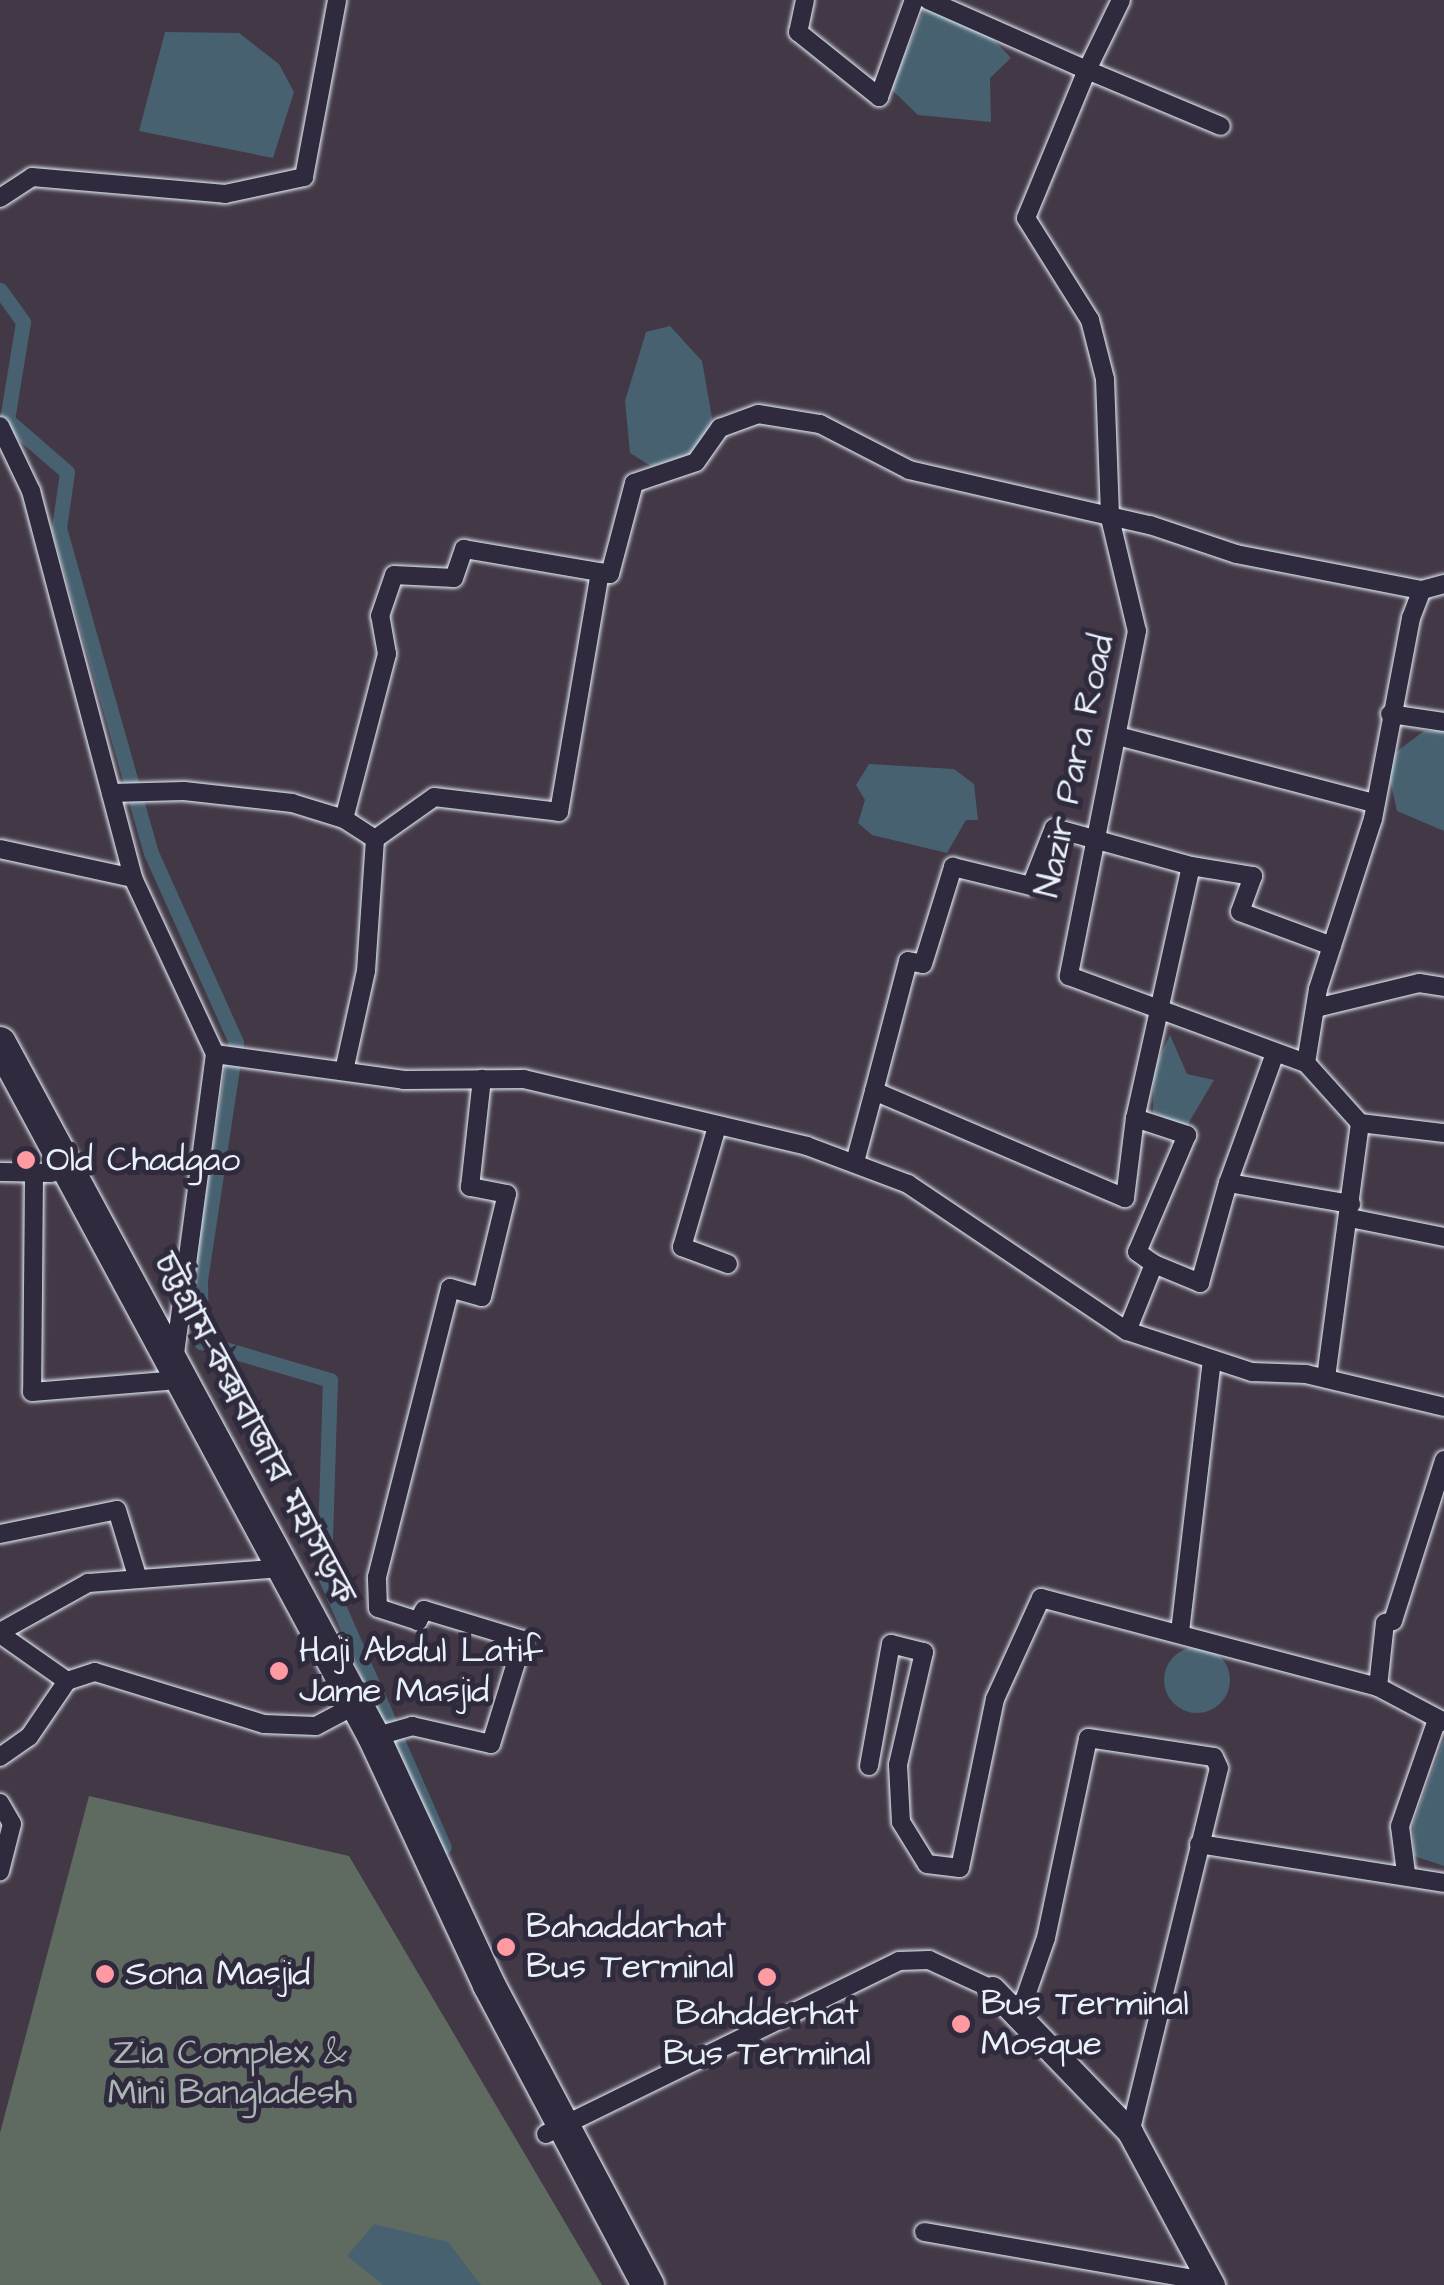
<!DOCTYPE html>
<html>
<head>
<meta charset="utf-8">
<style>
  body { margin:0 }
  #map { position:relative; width:1444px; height:2285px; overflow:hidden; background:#423846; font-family:"Architects Daughter","Noto Sans Bengali",sans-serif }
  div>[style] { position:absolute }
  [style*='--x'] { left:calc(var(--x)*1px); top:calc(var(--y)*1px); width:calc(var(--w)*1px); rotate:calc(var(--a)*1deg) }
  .green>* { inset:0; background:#5f6b60 }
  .water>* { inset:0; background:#486170 }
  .round { border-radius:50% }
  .canal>* { height:15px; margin:-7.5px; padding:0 7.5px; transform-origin:7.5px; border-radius:7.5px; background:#486170 }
  .roads { filter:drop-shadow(0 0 2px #e8f1f8) drop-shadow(0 0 2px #e8f1f8) }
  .street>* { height:18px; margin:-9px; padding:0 9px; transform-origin:9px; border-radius:9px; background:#2f2a3d }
  .secondary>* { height:25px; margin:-12.5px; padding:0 12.5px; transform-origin:12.5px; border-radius:12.5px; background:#2f2a3d }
  .highway>* { height:32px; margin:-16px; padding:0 16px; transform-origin:16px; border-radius:16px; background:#2f2a3d }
  .dots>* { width:28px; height:28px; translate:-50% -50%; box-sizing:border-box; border:5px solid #2f2a3d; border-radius:50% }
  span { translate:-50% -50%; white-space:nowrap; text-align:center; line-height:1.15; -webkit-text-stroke:10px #2f2a3d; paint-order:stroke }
  .street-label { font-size:35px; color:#e8f1f8 }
  .poi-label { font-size:35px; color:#e8f1f8 }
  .left { translate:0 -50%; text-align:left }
  .park-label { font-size:35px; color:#aab5b4 }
</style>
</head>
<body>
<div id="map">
  <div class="green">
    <div style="clip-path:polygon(89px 1796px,349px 1856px,602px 2285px,0 2285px,0 2133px)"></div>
  </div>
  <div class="water">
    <div style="clip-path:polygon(926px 5px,989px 35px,1011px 58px,990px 78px,991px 122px,918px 115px,891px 89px)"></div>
    <div style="clip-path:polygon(165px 32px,239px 33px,279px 64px,294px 92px,273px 158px,139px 131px)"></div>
    <div style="clip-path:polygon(670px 326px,702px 361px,713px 423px,701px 452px,651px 466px,630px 453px,625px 401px,646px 332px)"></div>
    <div style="clip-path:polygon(1424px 731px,1444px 731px,1444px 831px,1397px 811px,1390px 780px,1392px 755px)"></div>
    <div style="clip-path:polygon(869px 764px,954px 769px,974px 784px,978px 820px,966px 820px,947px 853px,872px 835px,858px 823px,865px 800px,856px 785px)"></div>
    <div style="clip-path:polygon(1170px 1035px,1187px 1074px,1214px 1080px,1185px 1129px,1153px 1112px,1154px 1068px)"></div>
    <div class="round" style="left:1164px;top:1647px;width:66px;height:66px"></div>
    <div style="clip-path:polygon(1444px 1739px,1444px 1866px,1414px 1856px,1413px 1824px)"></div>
    <div style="clip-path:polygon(374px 2224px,448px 2242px,481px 2285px,383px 2285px,347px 2256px)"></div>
  </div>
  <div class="canal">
    <div style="--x:0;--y:290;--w:39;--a:54"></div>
    <div style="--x:23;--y:322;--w:99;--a:99.3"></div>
    <div style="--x:7;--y:420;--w:79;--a:40.9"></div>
    <div style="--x:67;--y:472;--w:57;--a:98.1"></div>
    <div style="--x:59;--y:528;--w:338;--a:74.2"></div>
    <div style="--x:151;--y:853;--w:207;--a:65.8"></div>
    <div style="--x:236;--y:1042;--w:241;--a:98.6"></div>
    <div style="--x:200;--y:1280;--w:62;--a:89.1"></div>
    <div style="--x:201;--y:1342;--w:134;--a:16.4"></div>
    <div style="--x:330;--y:1380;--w:194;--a:91.8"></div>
    <div style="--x:324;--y:1574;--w:298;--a:66.3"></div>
  </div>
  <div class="roads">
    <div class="street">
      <div style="--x:805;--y:0;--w:33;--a:102"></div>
      <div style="--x:798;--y:32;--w:104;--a:38.7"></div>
      <div style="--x:879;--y:97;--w:103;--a:-70.2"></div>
      <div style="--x:928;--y:0;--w:174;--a:23.8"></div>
      <div style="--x:1087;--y:70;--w:160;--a:112.4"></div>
      <div style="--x:1026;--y:218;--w:120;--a:57.9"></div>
      <div style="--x:1090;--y:320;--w:61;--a:75.7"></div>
      <div style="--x:1105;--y:379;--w:139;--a:87.9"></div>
      <div style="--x:1110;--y:518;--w:116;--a:76.6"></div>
      <div style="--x:1137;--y:631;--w:352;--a:101.2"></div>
      <div style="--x:1069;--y:976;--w:252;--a:20.2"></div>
      <div style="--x:1306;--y:1063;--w:81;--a:48"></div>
      <div style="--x:1360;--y:1123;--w:257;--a:97.6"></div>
      <div style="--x:1121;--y:0;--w:78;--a:115.9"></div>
      <div style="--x:1087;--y:70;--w:145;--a:22.7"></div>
      <div style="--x:0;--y:198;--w:38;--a:-33"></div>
      <div style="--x:32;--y:177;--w:194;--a:5"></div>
      <div style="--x:225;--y:194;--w:81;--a:-12.1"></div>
      <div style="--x:304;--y:177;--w:180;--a:-79.4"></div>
      <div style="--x:0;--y:426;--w:72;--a:64.5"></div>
      <div style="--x:31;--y:491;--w:400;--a:75.2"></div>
      <div style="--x:133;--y:878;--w:194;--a:65"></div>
      <div style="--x:215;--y:1054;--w:309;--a:97.6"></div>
      <div style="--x:1390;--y:714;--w:55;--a:8.4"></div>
      <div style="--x:1118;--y:736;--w:264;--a:14.7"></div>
      <div style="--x:111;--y:793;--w:73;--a:-1.6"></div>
      <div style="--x:184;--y:791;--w:109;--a:6.3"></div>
      <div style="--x:292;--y:803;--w:54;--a:17.1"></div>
      <div style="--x:375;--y:839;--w:72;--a:-35.4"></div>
      <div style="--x:434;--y:797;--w:126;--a:6.8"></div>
      <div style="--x:559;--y:812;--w:243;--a:-80.3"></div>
      <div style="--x:0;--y:849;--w:136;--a:12.3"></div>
      <div style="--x:1191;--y:866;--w:63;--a:9.2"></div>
      <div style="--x:1253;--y:876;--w:38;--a:110"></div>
      <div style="--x:1240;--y:912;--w:98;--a:20.3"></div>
      <div style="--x:1320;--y:1007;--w:102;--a:-13.6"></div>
      <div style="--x:1419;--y:983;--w:25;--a:9"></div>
      <div style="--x:215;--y:1054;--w:191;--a:7.8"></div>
      <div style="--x:404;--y:1080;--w:120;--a:-0.5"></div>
      <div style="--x:524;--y:1079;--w:291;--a:13.3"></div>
      <div style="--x:807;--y:1146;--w:108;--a:20.6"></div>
      <div style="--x:908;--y:1184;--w:264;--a:33.9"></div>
      <div style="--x:1127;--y:1331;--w:132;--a:18.2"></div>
      <div style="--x:1252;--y:1372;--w:54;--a:2.1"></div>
      <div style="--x:1306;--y:1374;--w:142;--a:13.4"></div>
      <div style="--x:1306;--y:1063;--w:75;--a:-80.8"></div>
      <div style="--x:1318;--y:989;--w:179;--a:-72.1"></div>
      <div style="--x:1373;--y:819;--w:205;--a:-79.3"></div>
      <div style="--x:1411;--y:618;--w:30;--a:-69"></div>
      <div style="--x:1422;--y:590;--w:23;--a:-15"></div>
      <div style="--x:344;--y:1071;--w:102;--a:-77.6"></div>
      <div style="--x:366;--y:971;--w:132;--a:-86.1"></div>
      <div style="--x:375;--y:839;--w:37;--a:-147"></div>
      <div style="--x:344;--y:819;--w:171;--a:-75.4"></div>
      <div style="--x:387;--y:654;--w:39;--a:-100"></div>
      <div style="--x:380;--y:616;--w:43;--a:-71.1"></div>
      <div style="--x:394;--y:575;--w:60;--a:2.9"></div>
      <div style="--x:454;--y:578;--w:31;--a:-71"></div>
      <div style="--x:464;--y:549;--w:148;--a:9.7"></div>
      <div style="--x:610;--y:574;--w:94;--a:-75.2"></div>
      <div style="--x:634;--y:483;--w:65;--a:-18.7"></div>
      <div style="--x:696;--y:462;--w:42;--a:-54.8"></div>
      <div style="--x:720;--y:428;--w:40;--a:-20.2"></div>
      <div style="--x:758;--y:414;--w:63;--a:9.2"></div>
      <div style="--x:820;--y:424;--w:100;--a:27.3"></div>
      <div style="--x:909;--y:470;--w:247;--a:12.9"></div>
      <div style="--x:1150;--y:525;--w:91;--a:18.6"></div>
      <div style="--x:1236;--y:554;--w:189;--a:11"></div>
      <div style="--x:874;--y:1091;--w:134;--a:-75.3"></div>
      <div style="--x:908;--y:961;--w:15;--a:11"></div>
      <div style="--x:923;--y:964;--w:102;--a:-72.8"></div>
      <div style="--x:953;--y:867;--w:80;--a:13.7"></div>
      <div style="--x:1031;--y:886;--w:62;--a:-68.4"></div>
      <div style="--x:1054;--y:828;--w:142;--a:15.5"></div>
      <div style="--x:1191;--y:866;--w:258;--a:102.5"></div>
      <div style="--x:1135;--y:1118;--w:55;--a:18.1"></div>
      <div style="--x:1187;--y:1135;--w:127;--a:113.1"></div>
      <div style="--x:1137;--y:1252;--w:21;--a:35"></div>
      <div style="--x:1154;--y:1264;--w:72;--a:111.9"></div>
      <div style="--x:1360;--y:1123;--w:85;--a:6.8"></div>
      <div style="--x:716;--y:1130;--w:122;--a:106.2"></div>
      <div style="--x:682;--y:1247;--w:49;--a:20.3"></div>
      <div style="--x:855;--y:1162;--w:73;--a:-75"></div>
      <div style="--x:874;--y:1091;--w:273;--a:23.1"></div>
      <div style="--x:1125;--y:1198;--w:81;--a:-82.9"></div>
      <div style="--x:0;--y:1172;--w:52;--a:1.1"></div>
      <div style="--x:34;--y:1175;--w:217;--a:90.5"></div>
      <div style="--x:32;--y:1392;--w:135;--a:-4.7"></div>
      <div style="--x:1228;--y:1183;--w:138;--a:-70.1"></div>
      <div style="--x:1350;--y:1218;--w:96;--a:11.4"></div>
      <div style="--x:1154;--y:1264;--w:50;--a:22.4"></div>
      <div style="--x:1200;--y:1283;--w:104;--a:-74.4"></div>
      <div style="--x:1228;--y:1183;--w:125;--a:9.7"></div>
      <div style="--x:0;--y:1534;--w:119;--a:-11.6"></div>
      <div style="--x:117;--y:1510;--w:72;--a:73.1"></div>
      <div style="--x:0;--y:1632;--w:101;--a:-29.1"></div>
      <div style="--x:88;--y:1583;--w:185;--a:-4.4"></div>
      <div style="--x:1180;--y:1632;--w:274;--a:-83.3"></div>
      <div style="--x:0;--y:1634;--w:82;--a:35"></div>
      <div style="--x:1378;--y:1687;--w:64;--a:-83.8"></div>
      <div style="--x:1385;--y:1623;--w:8;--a:-14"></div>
      <div style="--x:1393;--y:1621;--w:169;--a:-72.4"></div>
      <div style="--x:374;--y:1737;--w:40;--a:-16"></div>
      <div style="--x:412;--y:1726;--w:81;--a:12.8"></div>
      <div style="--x:491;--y:1744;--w:109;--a:-72.9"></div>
      <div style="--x:523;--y:1640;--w:103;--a:-163.1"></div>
      <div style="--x:424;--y:1610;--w:13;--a:119"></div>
      <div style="--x:418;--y:1621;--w:42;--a:-162"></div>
      <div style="--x:378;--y:1608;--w:31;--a:-92"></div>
      <div style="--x:377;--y:1577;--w:298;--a:-75.8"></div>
      <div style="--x:450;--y:1288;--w:33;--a:16"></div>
      <div style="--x:482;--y:1297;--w:106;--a:-76.4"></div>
      <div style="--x:507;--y:1194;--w:38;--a:-169"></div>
      <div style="--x:470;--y:1187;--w:109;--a:-83.7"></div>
      <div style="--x:0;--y:1757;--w:35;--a:-35"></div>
      <div style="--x:29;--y:1737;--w:68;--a:-55.8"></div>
      <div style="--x:67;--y:1681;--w:29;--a:-18"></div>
      <div style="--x:95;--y:1672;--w:177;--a:17.1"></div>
      <div style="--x:264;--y:1724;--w:52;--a:2.2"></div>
      <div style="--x:316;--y:1726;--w:32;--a:-28"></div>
      <div style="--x:869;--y:1766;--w:124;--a:-79.8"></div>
      <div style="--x:891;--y:1644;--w:34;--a:14"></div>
      <div style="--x:924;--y:1652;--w:116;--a:103"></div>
      <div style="--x:898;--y:1765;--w:57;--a:87"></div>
      <div style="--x:901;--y:1822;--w:49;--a:58.2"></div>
      <div style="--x:927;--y:1864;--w:33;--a:7"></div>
      <div style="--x:960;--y:1868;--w:173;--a:-78.3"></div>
      <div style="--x:995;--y:1699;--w:111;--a:-65.5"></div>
      <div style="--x:1041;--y:1598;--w:349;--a:14.8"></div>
      <div style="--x:1378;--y:1687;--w:75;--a:27.9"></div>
      <div style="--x:0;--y:1803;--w:24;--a:60"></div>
      <div style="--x:12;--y:1824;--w:49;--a:104.3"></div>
      <div style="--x:1199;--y:1844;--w:248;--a:9"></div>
      <div style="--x:1406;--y:1873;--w:47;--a:-97.3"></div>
      <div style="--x:1400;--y:1826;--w:112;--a:-70.8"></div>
      <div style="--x:1021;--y:2010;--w:76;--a:-70.9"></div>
      <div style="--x:1046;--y:1938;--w:204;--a:-78.1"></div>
      <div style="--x:1088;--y:1738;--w:127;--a:8.6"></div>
      <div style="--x:1214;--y:1757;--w:12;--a:66"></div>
      <div style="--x:1219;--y:1768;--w:375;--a:103.7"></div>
      <div style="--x:546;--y:2134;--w:393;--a:-26.1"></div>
      <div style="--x:899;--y:1961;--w:30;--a:-2"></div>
      <div style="--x:929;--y:1960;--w:69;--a:24.7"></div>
      <div style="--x:924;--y:2232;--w:290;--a:9.9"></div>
    </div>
    <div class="secondary">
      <div style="--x:992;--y:1989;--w:199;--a:46"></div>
      <div style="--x:1130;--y:2132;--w:174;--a:61.8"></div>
    </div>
    <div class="highway">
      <div style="--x:0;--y:1043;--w:788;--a:61.68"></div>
      <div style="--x:374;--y:1737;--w:273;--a:65.1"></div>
      <div style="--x:489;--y:1985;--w:340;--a:62.1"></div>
    </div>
  </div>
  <div class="dots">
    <div style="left:26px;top:1160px;background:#ff9aa2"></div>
    <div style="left:279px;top:1671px;background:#ff9aa2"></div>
    <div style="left:506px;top:1947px;background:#ff9aa2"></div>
    <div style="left:105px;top:1974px;background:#ff9aa2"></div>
    <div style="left:767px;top:1977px;background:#ff9aa2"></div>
    <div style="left:961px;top:2024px;background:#ff9aa2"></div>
  </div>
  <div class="street-label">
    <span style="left:1075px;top:766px;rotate:-78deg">Nazir Para Road</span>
    <span style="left:254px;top:1429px;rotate:62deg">চট্টগ্রাম-কক্সবাজার মহাসড়ক</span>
  </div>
  <div class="poi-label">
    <span class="left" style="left:46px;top:1160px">Old Chadgao</span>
    <span class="left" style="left:299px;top:1671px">Haji Abdul Latif<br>Jame Masjid</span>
    <span class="left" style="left:526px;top:1947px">Bahaddarhat<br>Bus Terminal</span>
    <span class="left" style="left:125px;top:1974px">Sona Masjid</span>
    <span class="left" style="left:981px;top:2024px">Bus Terminal<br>Mosque</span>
    <span style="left:767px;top:2034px">Bahdderhat<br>Bus Terminal</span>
  </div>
  <div class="park-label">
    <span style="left:230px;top:2073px">Zia Complex &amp;<br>Mini Bangladesh</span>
  </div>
</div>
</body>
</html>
